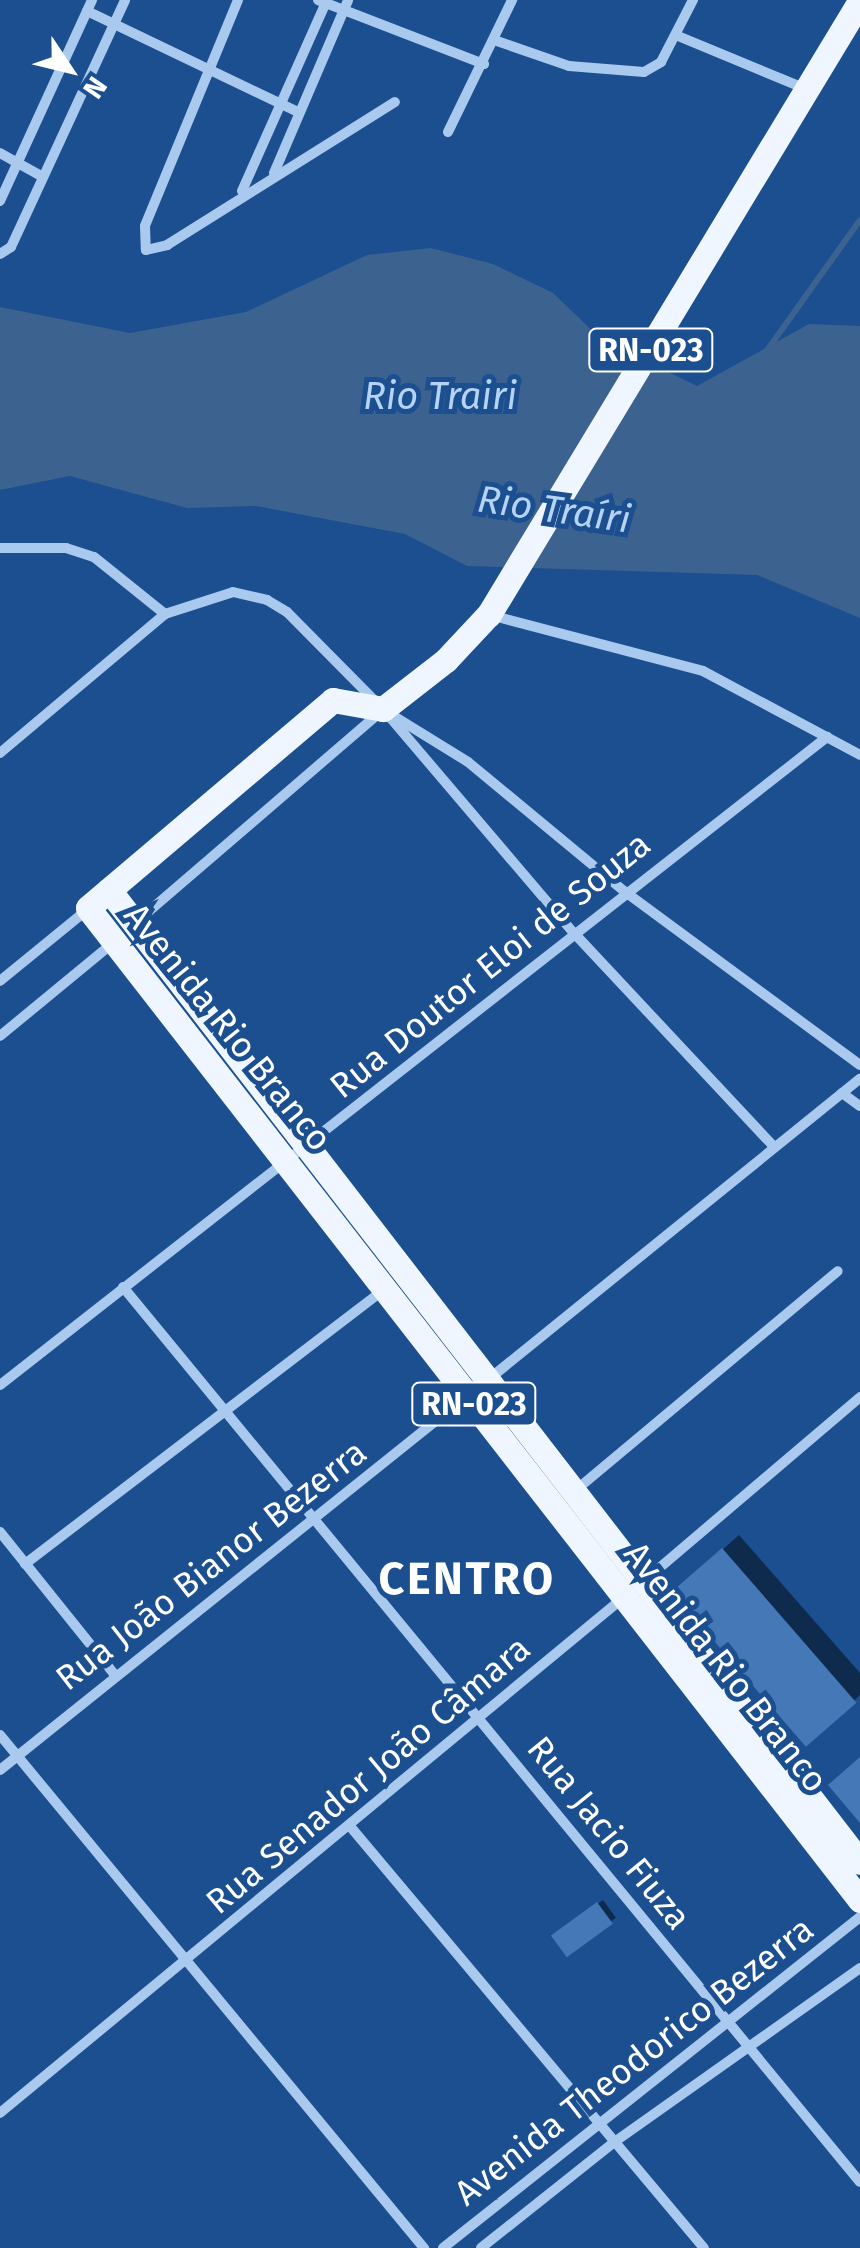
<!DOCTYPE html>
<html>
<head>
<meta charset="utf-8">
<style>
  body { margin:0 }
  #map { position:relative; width:860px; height:2248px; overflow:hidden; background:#1b4f8f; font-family:"Fira Sans",sans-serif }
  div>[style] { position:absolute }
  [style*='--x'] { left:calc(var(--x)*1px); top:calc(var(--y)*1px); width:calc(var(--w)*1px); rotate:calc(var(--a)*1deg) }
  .water>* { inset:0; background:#3c6290 }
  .shadow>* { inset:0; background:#0007; transform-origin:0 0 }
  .stream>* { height:6px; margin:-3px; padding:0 3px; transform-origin:3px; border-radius:3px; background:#3c6290 }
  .building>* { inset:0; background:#4478b7; transform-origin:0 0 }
  .minor>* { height:10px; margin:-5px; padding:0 5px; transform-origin:5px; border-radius:5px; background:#a9c9ee }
  .primary>* { height:25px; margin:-12.5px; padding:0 12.5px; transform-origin:12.5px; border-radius:12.5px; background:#f0f6ff }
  span { translate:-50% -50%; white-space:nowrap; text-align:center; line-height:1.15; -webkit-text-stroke:10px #1b4f8f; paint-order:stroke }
  .shield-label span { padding:2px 8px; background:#1b4f8f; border:2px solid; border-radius:8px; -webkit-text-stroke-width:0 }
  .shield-label { font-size:32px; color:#fff; font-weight:700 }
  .street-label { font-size:35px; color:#fff }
  .water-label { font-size:38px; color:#b5d3f5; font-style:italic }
  .district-label { font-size:45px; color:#fff; font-weight:700; letter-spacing:2.5px }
  .north { position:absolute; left:20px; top:20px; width:100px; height:100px; -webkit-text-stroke:8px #1b4f8f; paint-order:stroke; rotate:125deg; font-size:28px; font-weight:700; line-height:40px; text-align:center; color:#fff }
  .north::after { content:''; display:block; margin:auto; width:35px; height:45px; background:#fff; clip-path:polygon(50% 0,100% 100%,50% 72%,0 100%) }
</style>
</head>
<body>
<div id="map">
  <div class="water">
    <div style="clip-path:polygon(431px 248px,493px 264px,553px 293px,601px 339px,697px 386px,809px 324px,860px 326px,860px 618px,757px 575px,467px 566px,405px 534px,256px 506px,187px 508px,70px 476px,0 490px,0 307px,130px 333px,246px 312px,367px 255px)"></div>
  </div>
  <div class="shadow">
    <div style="clip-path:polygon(739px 1535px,860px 1673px,860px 1695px,807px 1742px,691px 1578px)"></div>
    <div style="left:603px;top:1900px;width:22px;height:60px;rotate:54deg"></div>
  </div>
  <div class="stream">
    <div style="--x:768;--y:349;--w:158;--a:-54.5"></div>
  </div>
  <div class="building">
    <div style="left:722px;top:1548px;width:205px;height:67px;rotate:49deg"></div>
    <div style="clip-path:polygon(860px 1757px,860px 1823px,828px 1785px)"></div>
    <div style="left:597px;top:1902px;width:27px;height:57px;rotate:54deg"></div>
  </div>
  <div class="minor">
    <div style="--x:238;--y:0;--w:244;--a:112.4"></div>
    <div style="--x:145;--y:226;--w:24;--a:88"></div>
    <div style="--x:146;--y:250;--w:22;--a:-13"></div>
    <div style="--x:167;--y:245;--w:269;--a:-32.1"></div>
    <div style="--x:318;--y:0;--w:178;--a:21.1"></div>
    <div style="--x:87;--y:11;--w:234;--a:25.6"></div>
    <div style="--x:678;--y:36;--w:139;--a:22.5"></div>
    <div style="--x:494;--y:40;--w:79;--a:19.1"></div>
    <div style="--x:569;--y:66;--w:75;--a:4.6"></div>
    <div style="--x:644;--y:72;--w:20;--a:-30"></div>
    <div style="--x:661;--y:62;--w:70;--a:-62.7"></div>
    <div style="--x:448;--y:132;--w:147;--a:-64.1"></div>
    <div style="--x:0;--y:153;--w:49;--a:29.2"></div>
    <div style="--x:274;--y:173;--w:188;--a:-66.8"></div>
    <div style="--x:242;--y:191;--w:209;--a:-66"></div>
    <div style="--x:0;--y:201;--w:221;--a:-65.4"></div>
    <div style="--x:0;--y:254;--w:13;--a:-32"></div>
    <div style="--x:11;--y:247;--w:272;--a:-65.2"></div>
    <div style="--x:0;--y:548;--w:66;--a:0"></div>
    <div style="--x:66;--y:548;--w:29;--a:18"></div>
    <div style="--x:94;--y:557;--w:91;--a:38.8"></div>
    <div style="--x:490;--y:615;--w:220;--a:14.7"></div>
    <div style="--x:703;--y:671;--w:178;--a:28.1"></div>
    <div style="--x:392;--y:715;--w:89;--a:31.7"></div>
    <div style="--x:468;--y:762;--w:202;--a:39.6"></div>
    <div style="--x:624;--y:891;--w:293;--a:36.4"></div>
    <div style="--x:0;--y:753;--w:216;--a:-40.1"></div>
    <div style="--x:165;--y:614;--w:71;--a:-17.9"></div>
    <div style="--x:233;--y:592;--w:35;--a:13"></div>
    <div style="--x:267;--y:600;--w:23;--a:31"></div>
    <div style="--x:287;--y:612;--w:136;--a:45.3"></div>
    <div style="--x:383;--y:709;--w:293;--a:49.6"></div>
    <div style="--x:573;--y:932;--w:293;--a:46.9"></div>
    <div style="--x:134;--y:924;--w:323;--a:-40.7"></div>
    <div style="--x:0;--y:981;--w:114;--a:-39.3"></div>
    <div style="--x:0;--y:1036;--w:148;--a:-39.5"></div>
    <div style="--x:842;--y:1093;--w:22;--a:36"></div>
    <div style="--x:123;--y:1287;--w:1159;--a:50.53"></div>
    <div style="--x:489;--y:1379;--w:477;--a:-39"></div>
    <div style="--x:0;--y:1385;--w:1051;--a:-38.08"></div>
    <div style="--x:576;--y:1490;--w:341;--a:-39.9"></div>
    <div style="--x:0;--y:1532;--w:182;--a:51.2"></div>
    <div style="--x:25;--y:1564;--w:453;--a:-37.4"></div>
    <div style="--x:644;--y:1581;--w:284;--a:-40.4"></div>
    <div style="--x:0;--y:1735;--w:666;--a:50.43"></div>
    <div style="--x:0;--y:1770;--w:600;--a:-38.7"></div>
    <div style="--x:349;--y:1825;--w:552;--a:50"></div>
    <div style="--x:0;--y:2113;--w:808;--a:-39.58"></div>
    <div style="--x:443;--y:2248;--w:532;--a:-38.44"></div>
    <div style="--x:481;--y:2248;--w:169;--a:-38.5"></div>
    <div style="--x:613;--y:2143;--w:303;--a:-35.3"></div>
  </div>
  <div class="primary">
    <div style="--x:860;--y:1;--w:717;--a:121.18"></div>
    <div style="--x:489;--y:614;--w:63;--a:133.1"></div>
    <div style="--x:446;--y:660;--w:80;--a:142.1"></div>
    <div style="--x:383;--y:709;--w:51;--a:-169.8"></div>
    <div style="--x:333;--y:700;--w:321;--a:139.7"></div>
    <div style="--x:88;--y:908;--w:1257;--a:52.11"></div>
    <div style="--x:109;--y:890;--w:1228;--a:52.31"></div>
  </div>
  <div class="shield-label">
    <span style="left:651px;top:350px">RN-023</span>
    <span style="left:474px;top:1404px">RN-023</span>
  </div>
  <div class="street-label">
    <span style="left:490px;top:965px;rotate:-39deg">Rua Doutor Eloi de Souza</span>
    <span style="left:228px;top:1027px;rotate:51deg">Avenida Rio Branco</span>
    <span style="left:211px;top:1565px;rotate:-38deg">Rua João Bianor Bezerra</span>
    <span style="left:726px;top:1667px;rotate:52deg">Avenida Rio Branco</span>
    <span style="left:368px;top:1775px;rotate:-40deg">Rua Senador João Câmara</span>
    <span style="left:609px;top:1833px;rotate:51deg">Rua Jacio Fiuza</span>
    <span style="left:634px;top:2061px;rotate:-38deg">Avenida Theodorico Bezerra</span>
  </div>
  <div class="water-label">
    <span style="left:440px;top:397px">Rio Trairi</span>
    <span style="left:554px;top:510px;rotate:8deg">Rio Traíri</span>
  </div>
  <div class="district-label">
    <span style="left:467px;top:1580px">CENTRO</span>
  </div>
  <div class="north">N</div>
</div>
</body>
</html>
